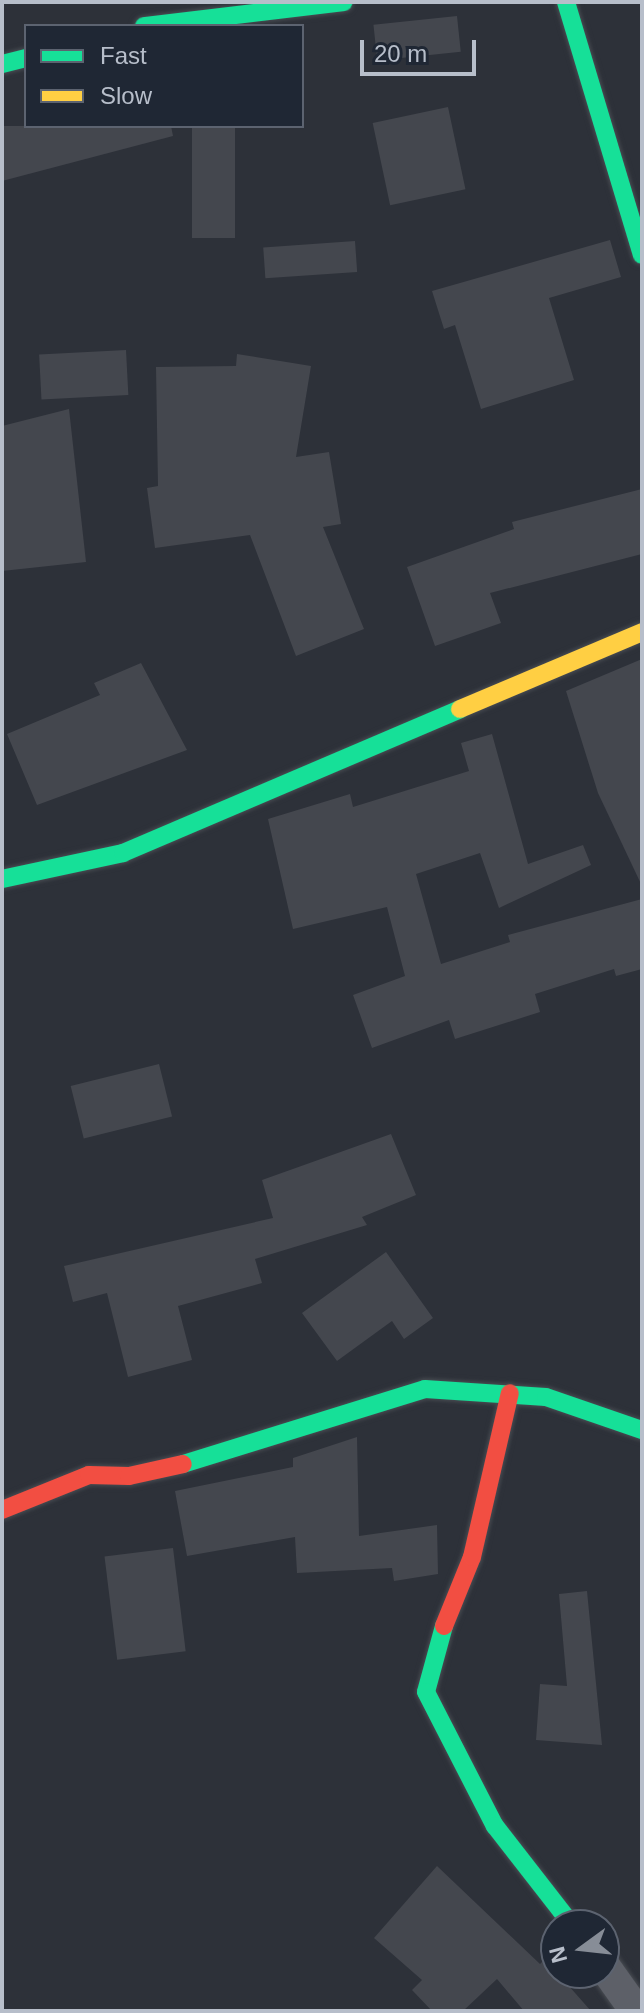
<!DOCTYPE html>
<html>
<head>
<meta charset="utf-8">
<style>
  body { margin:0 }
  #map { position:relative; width:644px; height:2013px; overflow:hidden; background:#2d3139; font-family:Helvetica,sans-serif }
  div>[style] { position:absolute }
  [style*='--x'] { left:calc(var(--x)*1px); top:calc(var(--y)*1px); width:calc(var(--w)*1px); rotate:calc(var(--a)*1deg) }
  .building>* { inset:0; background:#44474e; transform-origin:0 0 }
  .roads { filter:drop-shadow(0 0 2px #484c52) drop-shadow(0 0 2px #484c52) }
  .street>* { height:32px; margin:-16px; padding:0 16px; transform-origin:16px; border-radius:16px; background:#5d6068 }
  .fast>* { height:18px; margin:-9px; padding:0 9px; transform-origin:9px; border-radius:9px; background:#16e098 }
  .slow>* { height:18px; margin:-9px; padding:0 9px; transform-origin:9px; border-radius:9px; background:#ffcf43 }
  .jam>* { height:18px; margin:-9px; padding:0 9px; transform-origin:9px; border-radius:9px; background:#f24e42 }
  span { translate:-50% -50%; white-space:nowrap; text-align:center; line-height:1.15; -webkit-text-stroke:6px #1f2734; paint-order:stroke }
  .frame { position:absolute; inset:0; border:4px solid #b7beca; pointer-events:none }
  .legend { position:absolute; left:24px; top:24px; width:280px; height:104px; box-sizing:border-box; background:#1f2734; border:2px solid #5c6370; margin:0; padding:10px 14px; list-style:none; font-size:24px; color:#b7beca }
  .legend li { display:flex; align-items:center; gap:16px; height:40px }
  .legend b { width:40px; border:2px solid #5c6370 }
  .north { position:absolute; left:540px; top:1909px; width:80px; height:80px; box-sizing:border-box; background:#1f2734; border:2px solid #5c6370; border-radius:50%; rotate:255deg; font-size:22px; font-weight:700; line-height:32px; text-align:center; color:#b7beca }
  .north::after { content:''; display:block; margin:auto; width:28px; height:36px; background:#878d97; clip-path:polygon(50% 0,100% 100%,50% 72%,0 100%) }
  .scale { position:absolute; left:360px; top:40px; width:116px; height:36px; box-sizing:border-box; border:4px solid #b7beca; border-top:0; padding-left:10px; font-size:24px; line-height:28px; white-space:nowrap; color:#b7beca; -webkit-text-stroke:6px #1f2734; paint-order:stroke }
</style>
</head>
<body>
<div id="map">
  <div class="building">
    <div style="left:457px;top:16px;width:36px;height:84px;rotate:84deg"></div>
    <div style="left:448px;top:107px;width:84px;height:77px;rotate:78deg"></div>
    <div style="clip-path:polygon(2px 126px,171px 126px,173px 136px,2px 181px)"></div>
    <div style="left:192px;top:126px;width:43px;height:112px"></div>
    <div style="clip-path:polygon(610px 240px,621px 277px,549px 298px,574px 380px,481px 409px,455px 325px,444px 329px,432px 291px)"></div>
    <div style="left:355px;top:241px;width:31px;height:92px;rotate:86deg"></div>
    <div style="left:126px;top:350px;width:45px;height:87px;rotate:87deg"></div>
    <div style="clip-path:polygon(237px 354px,311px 366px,296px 457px,329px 452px,341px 524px,323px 527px,364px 629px,296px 656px,250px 535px,155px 548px,147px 488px,158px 486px,156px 367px,236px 366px)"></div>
    <div style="clip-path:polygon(69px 409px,86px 562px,2px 571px,2px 426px)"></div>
    <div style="clip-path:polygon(642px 489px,642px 554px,490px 593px,501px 623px,435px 646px,407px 567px,514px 529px,512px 522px)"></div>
    <div style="clip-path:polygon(642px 659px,642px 886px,598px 793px,566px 691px)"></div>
    <div style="clip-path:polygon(141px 663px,187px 750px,37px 805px,7px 734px,100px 695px,94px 683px)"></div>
    <div style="clip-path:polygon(492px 734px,528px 864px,583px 845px,591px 865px,499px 908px,480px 853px,416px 874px,441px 964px,510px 942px,508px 935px,642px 899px,642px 969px,616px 976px,614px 969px,535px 994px,540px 1012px,455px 1039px,449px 1020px,372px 1048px,353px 995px,405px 976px,387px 907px,293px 929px,268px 819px,350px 794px,353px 807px,469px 771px,461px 743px)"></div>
    <div style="left:159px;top:1064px;width:54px;height:91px;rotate:76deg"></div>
    <div style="clip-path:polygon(391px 1134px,416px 1195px,362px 1217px,367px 1225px,255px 1259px,262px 1283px,178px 1306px,192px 1360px,128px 1377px,107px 1293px,73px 1302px,64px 1266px,273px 1218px,262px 1180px)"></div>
    <div style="clip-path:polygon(386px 1252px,433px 1318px,404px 1339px,392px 1321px,337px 1361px,302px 1313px)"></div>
    <div style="clip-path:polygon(357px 1437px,359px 1536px,437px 1525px,438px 1574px,394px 1581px,392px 1568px,297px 1573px,295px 1537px,187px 1556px,175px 1491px,293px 1467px,293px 1458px)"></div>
    <div style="left:173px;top:1548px;width:104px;height:69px;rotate:83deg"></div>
    <div style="clip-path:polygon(587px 1591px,602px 1745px,536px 1740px,540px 1684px,567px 1686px,559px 1594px)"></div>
    <div style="clip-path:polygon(437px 1866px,540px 1964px,545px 1959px,591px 2011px,524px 2011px,497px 1979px,463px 2011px,432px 2011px,412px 1990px,422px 1980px,374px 1938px)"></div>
  </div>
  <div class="roads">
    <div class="street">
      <div style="--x:604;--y:1966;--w:55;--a:54.6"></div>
    </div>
    <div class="fast">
      <div style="--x:566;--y:2;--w:264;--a:73.3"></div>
      <div style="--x:144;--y:26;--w:201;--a:-6.8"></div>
      <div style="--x:2;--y:64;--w:25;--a:-14"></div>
      <div style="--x:2;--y:879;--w:124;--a:-12.1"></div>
      <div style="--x:123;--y:853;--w:366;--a:-23.1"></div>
      <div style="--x:183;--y:1464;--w:253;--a:-17.2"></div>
      <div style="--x:425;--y:1389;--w:121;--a:3.8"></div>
      <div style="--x:546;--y:1397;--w:102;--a:19"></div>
      <div style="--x:444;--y:1626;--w:68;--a:105.3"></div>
      <div style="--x:426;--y:1692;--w:151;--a:62.8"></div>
      <div style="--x:495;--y:1826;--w:125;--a:52.1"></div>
    </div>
    <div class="slow">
      <div style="--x:460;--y:709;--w:198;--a:-22.9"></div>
    </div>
    <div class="jam">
      <div style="--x:2;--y:1510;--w:94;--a:-21.9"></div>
      <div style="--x:89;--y:1475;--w:40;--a:1.4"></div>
      <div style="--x:129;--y:1476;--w:55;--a:-12.5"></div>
      <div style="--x:444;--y:1626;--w:74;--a:-67.9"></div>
      <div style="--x:472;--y:1557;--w:168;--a:-77"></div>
    </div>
  </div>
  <div class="frame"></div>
  <ul class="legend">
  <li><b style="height:10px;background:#16e098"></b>Fast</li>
  <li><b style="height:10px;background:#ffcf43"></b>Slow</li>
  </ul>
  <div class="north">N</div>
  <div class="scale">20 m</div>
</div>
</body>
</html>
